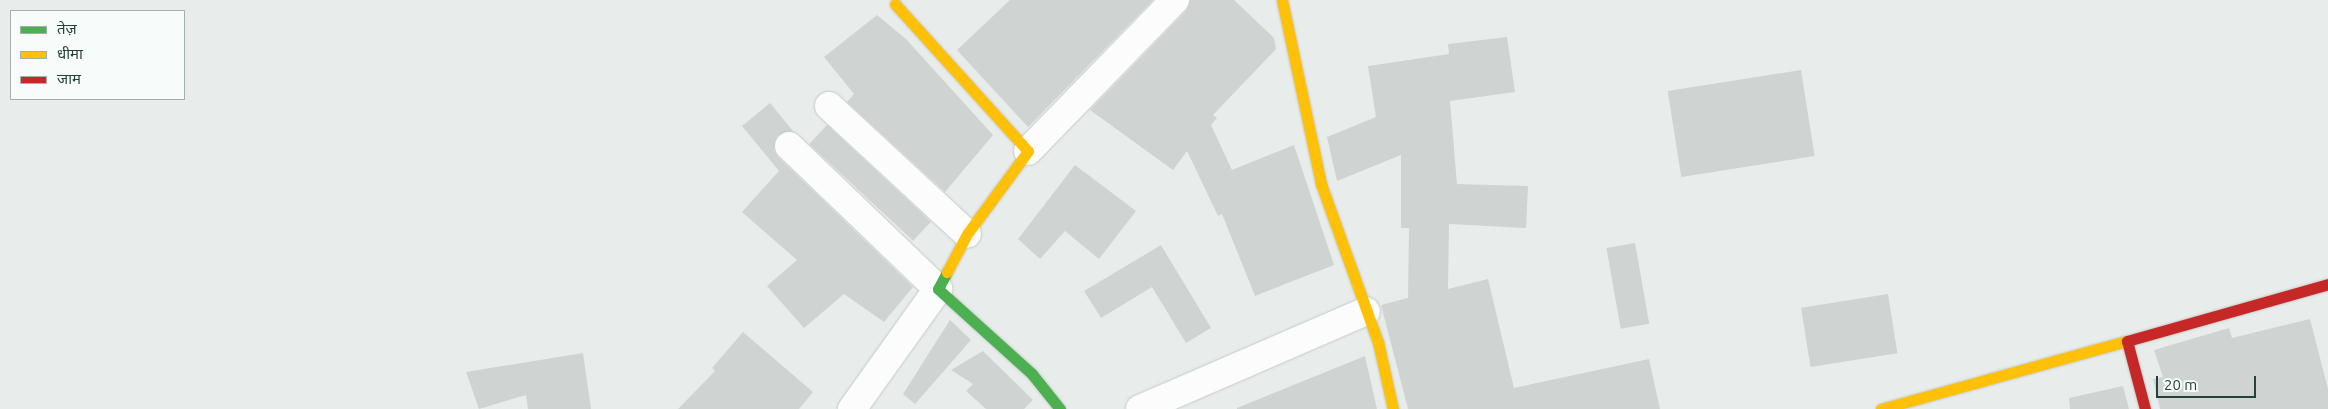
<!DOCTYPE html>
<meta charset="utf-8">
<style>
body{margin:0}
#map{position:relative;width:2328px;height:409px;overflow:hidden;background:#e8edeb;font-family:Ubuntu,"Noto Sans Devanagari",sans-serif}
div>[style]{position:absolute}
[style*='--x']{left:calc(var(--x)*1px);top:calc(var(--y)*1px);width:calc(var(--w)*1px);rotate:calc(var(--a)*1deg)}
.building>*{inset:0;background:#cfd4d2;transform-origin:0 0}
.roads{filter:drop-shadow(0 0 1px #c5cac8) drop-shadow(0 0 1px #c5cac8)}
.street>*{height:28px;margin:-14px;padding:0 14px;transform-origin:14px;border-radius:14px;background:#fcfcfc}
.fast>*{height:11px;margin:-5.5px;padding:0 5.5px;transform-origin:5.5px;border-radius:5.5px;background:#4caf50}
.slow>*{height:11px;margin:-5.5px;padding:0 5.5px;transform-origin:5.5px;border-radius:5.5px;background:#ffc107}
.jam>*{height:11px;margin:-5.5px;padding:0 5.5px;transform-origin:5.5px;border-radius:5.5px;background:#c62828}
span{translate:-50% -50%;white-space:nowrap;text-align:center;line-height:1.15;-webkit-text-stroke:4px #f7fbf9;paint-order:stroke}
.legend{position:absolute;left:10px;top:10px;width:175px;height:90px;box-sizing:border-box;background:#f7fbf9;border:1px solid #a3b1ad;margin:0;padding:6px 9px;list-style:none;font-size:15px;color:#24423a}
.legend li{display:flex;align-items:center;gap:10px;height:25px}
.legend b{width:25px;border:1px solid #a3b1ad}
.scale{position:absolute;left:2156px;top:376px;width:100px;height:22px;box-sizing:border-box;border:2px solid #24423a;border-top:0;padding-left:6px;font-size:15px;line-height:18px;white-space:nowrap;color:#24423a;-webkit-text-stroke:4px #f7fbf9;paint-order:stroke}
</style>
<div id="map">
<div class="building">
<div style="clip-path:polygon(1010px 0,1153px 0,1028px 127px,957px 50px)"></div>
<div style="clip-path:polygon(1190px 0,1234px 0,1274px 38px,1276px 49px,1213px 115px,1217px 118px,1211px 125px,1232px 170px,1294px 145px,1334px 265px,1255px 296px,1222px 214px,1218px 216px,1187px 151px,1173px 170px,1090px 110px,1186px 11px)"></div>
<div style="clip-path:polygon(877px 15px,906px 39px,993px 135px,945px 192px,847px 102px,854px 94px,824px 57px)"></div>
<div style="clip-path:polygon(1507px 37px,1515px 92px,1450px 101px,1457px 184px,1528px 186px,1526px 228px,1449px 224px,1448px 289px,1488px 279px,1514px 388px,1649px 359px,1660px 409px,1408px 409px,1381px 305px,1408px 298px,1409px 228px,1401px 228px,1401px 155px,1337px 181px,1327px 137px,1376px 117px,1368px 66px,1449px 54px,1448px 44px)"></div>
<div style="left:1801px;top:70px;width:87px;height:135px;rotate:81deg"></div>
<div style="clip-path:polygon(770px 103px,793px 131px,777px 136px,774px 150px,778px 157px,913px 287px,884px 322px,844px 294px,804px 328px,767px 286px,797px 260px,742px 212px,779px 171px,742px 126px)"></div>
<div style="left:827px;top:125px;width:142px;height:26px;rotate:43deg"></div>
<div style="clip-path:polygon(1075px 165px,1136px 211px,1099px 259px,1065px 231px,1040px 259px,1018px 239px)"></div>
<div style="left:1635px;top:243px;width:82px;height:29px;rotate:80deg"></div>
<div style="clip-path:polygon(1161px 245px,1211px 328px,1186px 343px,1152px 287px,1101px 318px,1084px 291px)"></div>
<div style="left:1888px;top:294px;width:60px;height:88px;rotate:81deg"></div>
<div style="clip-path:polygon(2310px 319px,2328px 389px,2328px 409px,2160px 409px,2153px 379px,2163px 377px,2154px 350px,2229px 328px,2232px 338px)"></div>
<div style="clip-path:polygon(950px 320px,971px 340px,915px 404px,903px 394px)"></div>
<div style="clip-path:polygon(743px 332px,813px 392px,799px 409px,678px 409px,715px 371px,712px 368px)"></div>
<div style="clip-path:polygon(983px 351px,1033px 400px,1024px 409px,986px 409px,966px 391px,973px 384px,951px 370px)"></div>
<div style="clip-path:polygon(583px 353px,591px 409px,528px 409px,526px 395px,479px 409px,466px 372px)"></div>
<div style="clip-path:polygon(1365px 356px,1377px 409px,1237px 409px,1237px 408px)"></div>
<div style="clip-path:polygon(2123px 386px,2129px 409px,2070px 409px,2069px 398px)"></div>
</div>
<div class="roads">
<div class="street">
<div style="--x:829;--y:106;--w:188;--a:42.8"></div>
<div style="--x:789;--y:146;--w:207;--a:43.8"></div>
<div style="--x:938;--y:289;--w:148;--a:125.6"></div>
<div style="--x:1028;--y:151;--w:211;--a:-45.8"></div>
<div style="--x:1140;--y:409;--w:246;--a:-23.4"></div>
</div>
<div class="fast">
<div style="--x:947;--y:272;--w:19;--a:118"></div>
<div style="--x:938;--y:289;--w:127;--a:42.1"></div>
<div style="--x:1032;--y:374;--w:45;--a:51.3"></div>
</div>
<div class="slow">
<div style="--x:1282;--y:0;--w:188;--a:78"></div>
<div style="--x:1321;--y:184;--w:168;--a:70.2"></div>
<div style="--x:1378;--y:342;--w:69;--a:77.4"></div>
<div style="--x:895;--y:4;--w:198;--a:47.9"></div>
<div style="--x:1028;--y:151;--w:103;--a:126.3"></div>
<div style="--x:967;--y:234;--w:43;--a:117.8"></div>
<div style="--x:1881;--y:409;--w:255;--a:-15.5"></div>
</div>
<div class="jam">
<div style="--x:2145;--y:409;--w:70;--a:-104.8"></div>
<div style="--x:2127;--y:341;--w:209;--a:-15.8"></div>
</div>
</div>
<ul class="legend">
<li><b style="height:6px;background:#4caf50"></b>तेज़</li>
<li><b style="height:6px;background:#ffc107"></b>धीमा</li>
<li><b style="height:6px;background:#c62828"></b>जाम</li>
</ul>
<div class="scale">20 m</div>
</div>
